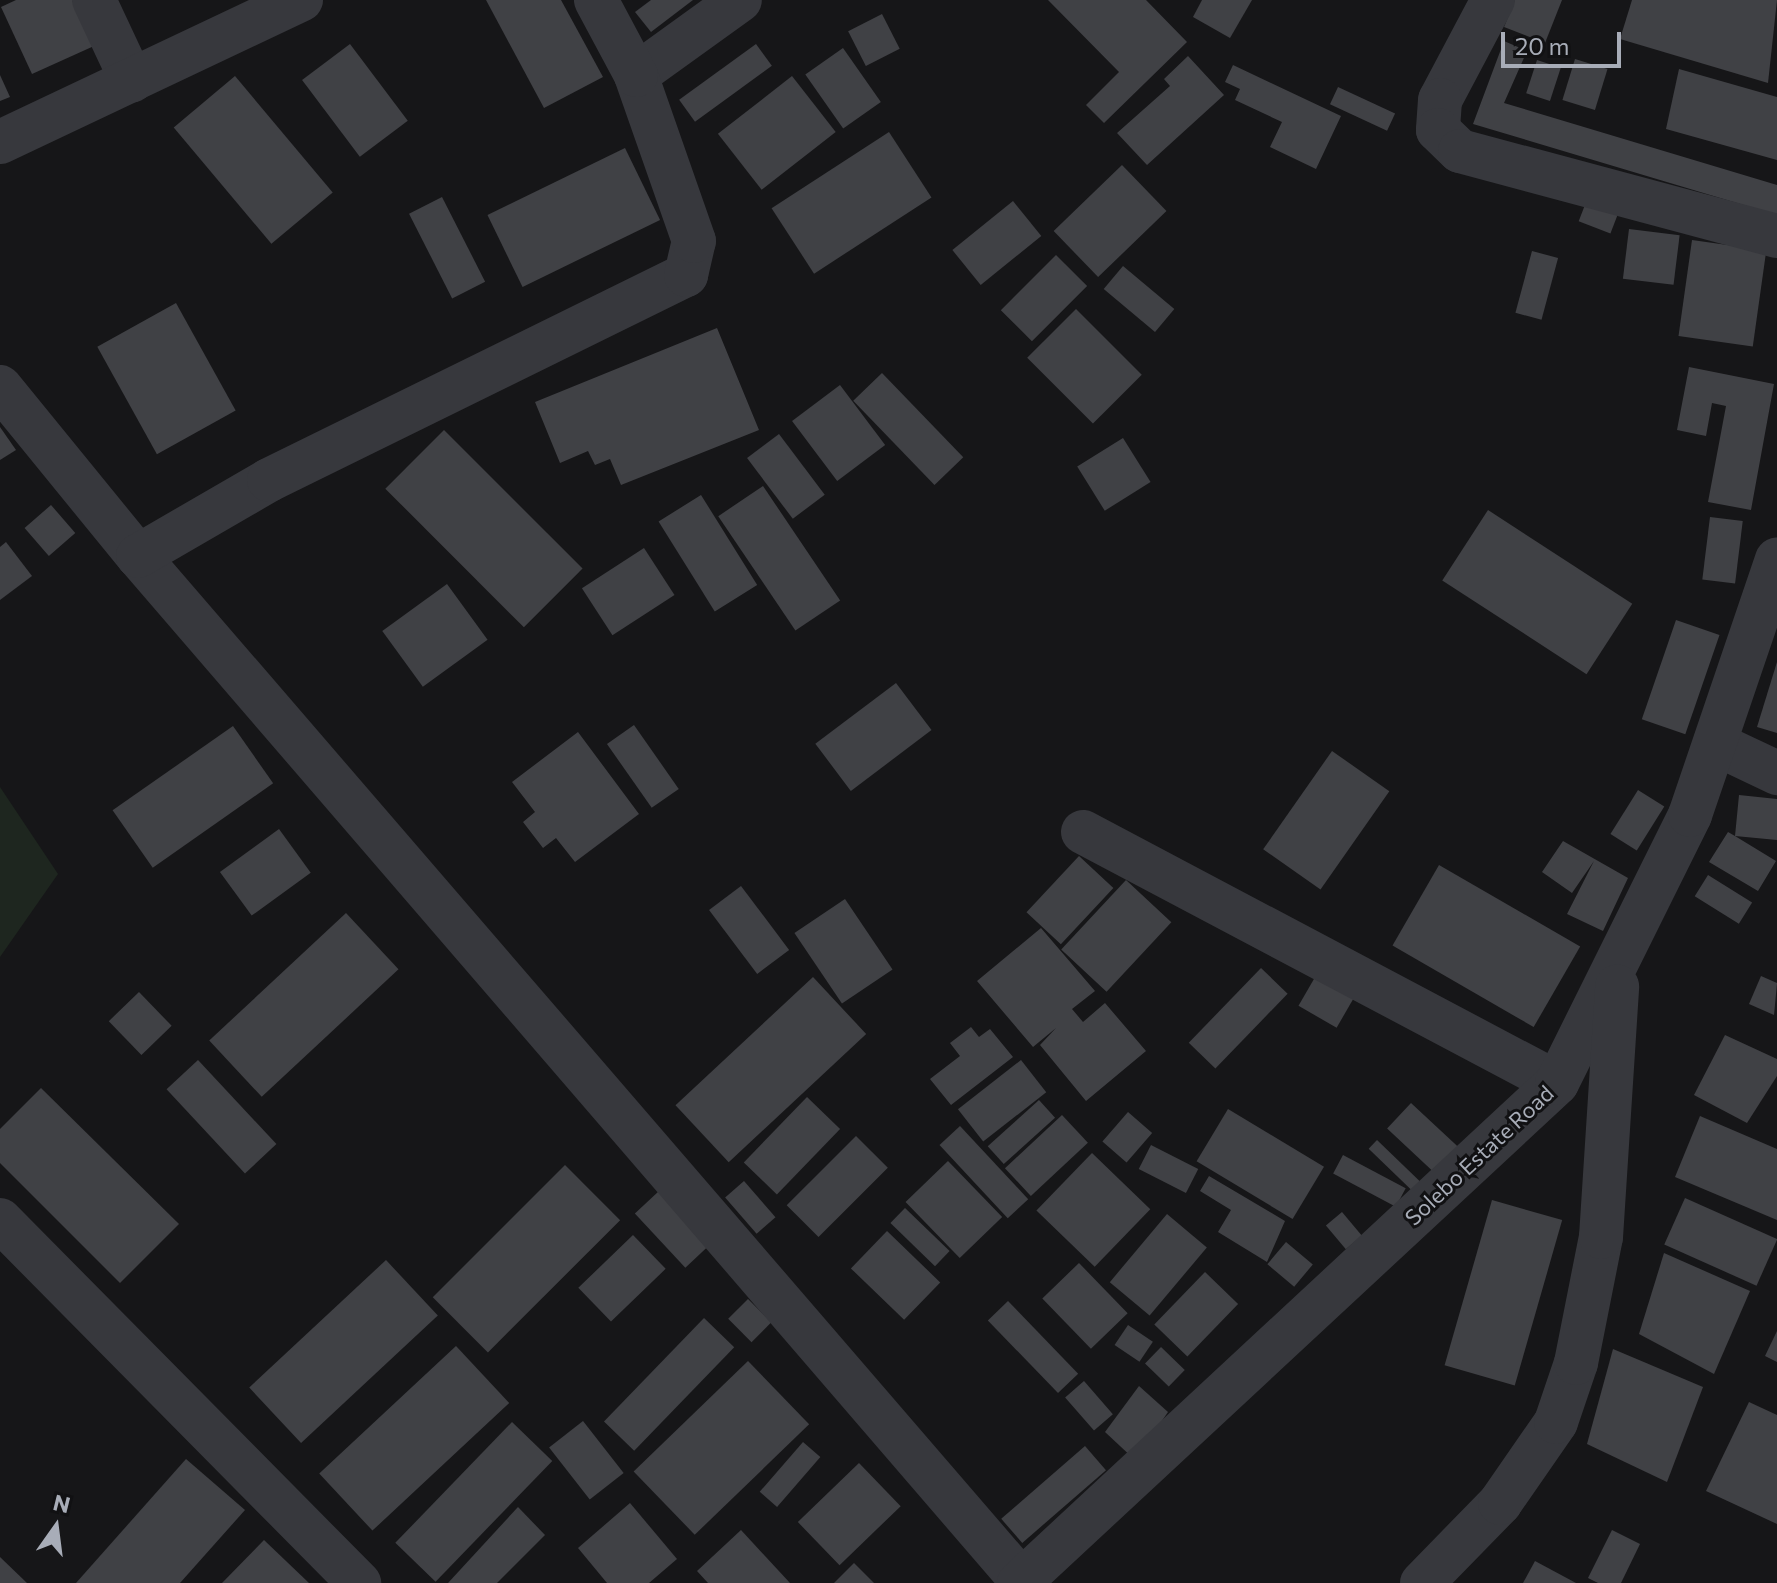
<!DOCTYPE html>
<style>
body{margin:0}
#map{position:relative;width:1777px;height:1583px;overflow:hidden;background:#161618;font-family:Commissioner,sans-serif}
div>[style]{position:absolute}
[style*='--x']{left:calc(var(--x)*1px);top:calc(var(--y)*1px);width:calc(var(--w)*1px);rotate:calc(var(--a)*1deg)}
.green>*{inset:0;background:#1e261f}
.building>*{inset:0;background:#404145;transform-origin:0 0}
.minor>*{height:44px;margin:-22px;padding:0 22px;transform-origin:22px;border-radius:22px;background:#37383d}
span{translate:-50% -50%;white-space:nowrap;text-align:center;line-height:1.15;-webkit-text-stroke:6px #111113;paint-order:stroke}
.street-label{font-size:22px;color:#a8adb8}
.north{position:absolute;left:16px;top:1487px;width:80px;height:80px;-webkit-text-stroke:6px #111113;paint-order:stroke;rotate:14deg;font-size:22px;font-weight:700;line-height:32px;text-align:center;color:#a8adb8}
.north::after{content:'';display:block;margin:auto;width:28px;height:36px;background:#a8adb8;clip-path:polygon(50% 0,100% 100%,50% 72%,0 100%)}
.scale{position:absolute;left:1501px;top:32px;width:120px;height:36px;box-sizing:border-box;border:4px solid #a8adb8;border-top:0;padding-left:10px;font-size:24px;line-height:28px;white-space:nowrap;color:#a8adb8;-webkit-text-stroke:6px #111113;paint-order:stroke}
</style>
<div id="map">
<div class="green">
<div style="clip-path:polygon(0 787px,58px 874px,0 957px)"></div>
</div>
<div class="building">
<div style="clip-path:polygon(16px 0,72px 0,94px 46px,32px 74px,1px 7px)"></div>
<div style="clip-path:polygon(486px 0,561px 0,603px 77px,544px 108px)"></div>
<div style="clip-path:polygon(651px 0,693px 0,651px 32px,635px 12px)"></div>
<div style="clip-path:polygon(1048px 0,1146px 0,1187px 42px,1104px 123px,1086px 105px,1119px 72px)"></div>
<div style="clip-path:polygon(1202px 0,1252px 0,1230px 38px,1193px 17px)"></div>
<div style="clip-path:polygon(1515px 0,1562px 0,1545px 43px,1504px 27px)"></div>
<div style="clip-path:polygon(1632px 0,1777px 0,1768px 83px,1620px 39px)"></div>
<div style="left:882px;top:14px;width:39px;height:38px;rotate:63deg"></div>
<div style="clip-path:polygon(1504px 41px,1527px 51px,1504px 103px,1777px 185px,1777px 215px,1473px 124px)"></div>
<div style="left:350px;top:44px;width:96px;height:60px;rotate:53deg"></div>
<div style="left:756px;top:44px;width:27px;height:95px;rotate:54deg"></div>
<div style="left:843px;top:48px;width:66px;height:46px;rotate:55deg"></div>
<div style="clip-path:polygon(1188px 56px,1224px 95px,1147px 165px,1117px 133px,1170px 86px,1164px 79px)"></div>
<div style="left:1575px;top:59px;width:34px;height:43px;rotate:17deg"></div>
<div style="left:1537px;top:60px;width:25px;height:35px;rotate:18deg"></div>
<div style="clip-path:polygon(1233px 65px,1341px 116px,1316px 169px,1270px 147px,1282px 122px,1235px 100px,1240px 89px,1225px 82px)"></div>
<div style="clip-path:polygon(1679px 69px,1777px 97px,1777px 160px,1666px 129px)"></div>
<div style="clip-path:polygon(0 75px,10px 97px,0 101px)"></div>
<div style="left:235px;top:76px;width:152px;height:80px;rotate:50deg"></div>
<div style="left:792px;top:76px;width:71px;height:94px;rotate:52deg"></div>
<div style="left:1338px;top:87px;width:63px;height:19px;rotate:25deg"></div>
<div style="left:889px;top:132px;width:78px;height:140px;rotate:57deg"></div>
<div style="left:625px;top:148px;width:80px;height:153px;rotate:64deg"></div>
<div style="left:1122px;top:165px;width:64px;height:95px;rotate:46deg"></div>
<div style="left:442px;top:197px;width:95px;height:37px;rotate:63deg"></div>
<div style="left:1588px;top:197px;width:34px;height:26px;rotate:21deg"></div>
<div style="left:1013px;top:201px;width:45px;height:78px;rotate:51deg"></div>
<div style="left:1629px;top:229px;width:51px;height:50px;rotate:7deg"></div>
<div style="left:1692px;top:240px;width:75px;height:97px;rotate:8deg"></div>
<div style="left:1532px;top:251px;width:27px;height:64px;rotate:15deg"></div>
<div style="left:1056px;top:255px;width:44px;height:78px;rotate:45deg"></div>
<div style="left:1123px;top:266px;width:67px;height:30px;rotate:40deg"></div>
<div style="left:176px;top:303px;width:123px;height:90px;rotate:61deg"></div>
<div style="left:1076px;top:309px;width:93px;height:69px;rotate:45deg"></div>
<div style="clip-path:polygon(717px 328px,759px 430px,621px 485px,610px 459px,595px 465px,588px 451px,560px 463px,535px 402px)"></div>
<div style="clip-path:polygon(1689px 367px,1774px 384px,1751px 510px,1708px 502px,1726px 406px,1712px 403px,1706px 436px,1677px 430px)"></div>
<div style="left:882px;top:373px;width:117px;height:40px;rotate:46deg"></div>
<div style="left:840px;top:385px;width:75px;height:60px;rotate:53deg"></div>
<div style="clip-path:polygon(0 427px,16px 450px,0 460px)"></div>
<div style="left:444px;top:430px;width:196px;height:83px;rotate:45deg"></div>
<div style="left:779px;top:434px;width:76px;height:40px;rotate:53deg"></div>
<div style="left:1123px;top:438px;width:52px;height:54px;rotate:58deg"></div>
<div style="left:763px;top:486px;width:138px;height:54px;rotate:56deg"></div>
<div style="left:701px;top:495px;width:106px;height:50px;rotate:58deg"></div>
<div style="left:51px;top:505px;width:37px;height:35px;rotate:49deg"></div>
<div style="left:1488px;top:510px;width:172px;height:84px;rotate:33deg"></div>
<div style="left:1710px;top:517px;width:33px;height:63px;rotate:7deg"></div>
<div style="clip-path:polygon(6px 542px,32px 576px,0 600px,0 547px)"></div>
<div style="left:644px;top:548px;width:56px;height:74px;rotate:57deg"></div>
<div style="left:447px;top:584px;width:69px;height:80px;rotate:54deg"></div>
<div style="left:1676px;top:620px;width:46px;height:105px;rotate:19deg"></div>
<div style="clip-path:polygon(1777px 662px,1777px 733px,1757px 727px)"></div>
<div style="left:896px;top:683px;width:59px;height:101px;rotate:53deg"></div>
<div style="left:634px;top:725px;width:78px;height:33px;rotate:55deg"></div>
<div style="left:233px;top:726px;width:70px;height:147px;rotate:55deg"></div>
<div style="clip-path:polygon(578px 732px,639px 814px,575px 862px,556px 838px,543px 848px,523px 822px,535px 812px,512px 782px)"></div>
<div style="left:1332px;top:751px;width:70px;height:120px;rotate:35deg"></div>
<div style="left:1638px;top:790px;width:31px;height:52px;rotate:32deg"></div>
<div style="clip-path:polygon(1739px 795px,1777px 799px,1777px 840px,1735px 836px,1776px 861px,1758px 891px,1709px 862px,1728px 832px,1735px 836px)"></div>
<div style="left:279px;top:829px;width:54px;height:73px;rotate:54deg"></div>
<div style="clip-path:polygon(1563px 841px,1628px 878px,1603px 931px,1567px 914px,1594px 861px,1572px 893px,1542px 872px)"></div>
<div style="left:1079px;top:856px;width:47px;height:77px;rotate:43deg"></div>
<div style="left:1439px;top:865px;width:163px;height:93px;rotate:30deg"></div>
<div style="left:1708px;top:875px;width:52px;height:25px;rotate:32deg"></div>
<div style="left:1126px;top:880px;width:62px;height:95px;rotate:43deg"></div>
<div style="left:741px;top:886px;width:80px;height:40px;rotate:53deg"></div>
<div style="left:845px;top:899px;width:85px;height:61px;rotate:56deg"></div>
<div style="left:346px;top:913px;width:77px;height:187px;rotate:47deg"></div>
<div style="clip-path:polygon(1041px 928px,1095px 991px,1072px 1009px,1083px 1022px,1105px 1003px,1146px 1051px,1086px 1101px,1040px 1045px,1056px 1028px,1033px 1047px,977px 981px)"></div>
<div style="left:1261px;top:968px;width:37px;height:104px;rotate:44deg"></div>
<div style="left:1318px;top:972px;width:44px;height:39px;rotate:30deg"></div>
<div style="clip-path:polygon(1761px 976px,1777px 983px,1774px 1015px,1749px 1004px)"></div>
<div style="left:813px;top:977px;width:78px;height:188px;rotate:47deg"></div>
<div style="left:139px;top:992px;width:47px;height:42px;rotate:46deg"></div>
<div style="clip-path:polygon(971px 1027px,979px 1037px,990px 1029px,1013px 1057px,951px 1105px,930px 1079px,960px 1056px,950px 1043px)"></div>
<div style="clip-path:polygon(1725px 1035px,1777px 1059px,1777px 1076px,1747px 1123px,1694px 1095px)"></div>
<div style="left:198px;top:1060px;width:115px;height:43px;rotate:47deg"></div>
<div style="left:1021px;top:1060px;width:41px;height:80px;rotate:52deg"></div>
<div style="clip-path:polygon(41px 1088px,179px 1224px,120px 1283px,0 1163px,0 1129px)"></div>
<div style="left:807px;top:1097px;width:46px;height:91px;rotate:44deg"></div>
<div style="left:1039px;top:1100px;width:24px;height:69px;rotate:48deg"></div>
<div style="left:1411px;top:1103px;width:72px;height:35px;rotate:43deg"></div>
<div style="left:1228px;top:1109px;width:112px;height:61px;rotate:31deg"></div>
<div style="left:1128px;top:1112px;width:32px;height:39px;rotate:41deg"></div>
<div style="left:1062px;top:1115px;width:38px;height:78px;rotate:47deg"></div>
<div style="clip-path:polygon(1700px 1116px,1777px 1149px,1777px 1220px,1675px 1177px)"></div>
<div style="left:960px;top:1126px;width:100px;height:28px;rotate:47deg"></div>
<div style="left:856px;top:1136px;width:45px;height:98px;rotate:45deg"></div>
<div style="left:1377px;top:1140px;width:66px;height:12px;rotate:44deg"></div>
<div style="left:1151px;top:1145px;width:53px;height:27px;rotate:27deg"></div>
<div style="left:1092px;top:1153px;width:81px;height:80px;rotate:44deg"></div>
<div style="left:1343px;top:1155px;width:71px;height:21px;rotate:28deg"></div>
<div style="left:948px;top:1161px;width:78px;height:59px;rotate:46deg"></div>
<div style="left:565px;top:1165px;width:78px;height:187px;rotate:45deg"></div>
<div style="clip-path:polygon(1209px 1176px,1285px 1221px,1267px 1262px,1218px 1232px,1231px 1210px,1200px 1191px)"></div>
<div style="left:744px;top:1181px;width:48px;height:25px;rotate:49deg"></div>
<div style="left:659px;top:1191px;width:74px;height:33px;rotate:47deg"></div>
<div style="left:1685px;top:1198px;width:101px;height:51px;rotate:24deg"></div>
<div style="left:1492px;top:1200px;width:73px;height:172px;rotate:16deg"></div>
<div style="left:905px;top:1208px;width:62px;height:21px;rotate:44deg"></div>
<div style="left:1342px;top:1212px;width:31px;height:21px;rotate:50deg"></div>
<div style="left:1167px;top:1214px;width:52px;height:89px;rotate:40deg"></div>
<div style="left:887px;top:1231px;width:74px;height:52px;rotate:44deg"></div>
<div style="left:633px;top:1235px;width:47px;height:76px;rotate:46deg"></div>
<div style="left:1286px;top:1242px;width:35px;height:29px;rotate:40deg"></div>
<div style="clip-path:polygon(1664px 1253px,1750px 1291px,1714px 1374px,1639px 1334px)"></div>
<div style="left:386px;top:1260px;width:76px;height:187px;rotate:47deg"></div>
<div style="left:1079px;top:1263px;width:70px;height:51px;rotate:46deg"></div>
<div style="left:1205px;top:1272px;width:46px;height:73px;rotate:44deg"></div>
<div style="left:748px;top:1299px;width:33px;height:28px;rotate:45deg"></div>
<div style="left:1008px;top:1301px;width:101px;height:28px;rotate:46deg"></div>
<div style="left:704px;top:1318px;width:42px;height:144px;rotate:44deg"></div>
<div style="left:1128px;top:1325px;width:30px;height:24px;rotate:34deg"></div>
<div style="clip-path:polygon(1777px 1331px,1777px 1362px,1765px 1356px)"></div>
<div style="left:456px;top:1346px;width:78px;height:187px;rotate:47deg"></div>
<div style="left:1161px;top:1347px;width:33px;height:23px;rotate:44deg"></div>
<div style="clip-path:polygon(1613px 1349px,1703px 1387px,1667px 1482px,1587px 1444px)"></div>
<div style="left:748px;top:1361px;width:88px;height:159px;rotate:46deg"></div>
<div style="left:1084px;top:1381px;width:44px;height:25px;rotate:49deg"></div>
<div style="clip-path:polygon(1139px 1386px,1168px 1412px,1135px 1460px,1105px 1432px)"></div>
<div style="clip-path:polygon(1749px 1402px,1777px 1415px,1777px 1524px,1706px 1491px)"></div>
<div style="left:583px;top:1421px;width:66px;height:43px;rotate:52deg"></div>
<div style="left:512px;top:1422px;width:56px;height:168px;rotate:44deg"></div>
<div style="left:803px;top:1442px;width:23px;height:66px;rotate:41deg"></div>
<div style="left:1085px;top:1446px;width:32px;height:111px;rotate:49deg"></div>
<div style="clip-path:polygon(186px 1459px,245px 1510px,180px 1583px,76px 1583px)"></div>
<div style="left:859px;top:1463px;width:60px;height:85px;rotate:46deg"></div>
<div style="clip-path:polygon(630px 1503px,677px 1559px,649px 1583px,607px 1583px,578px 1548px)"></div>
<div style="clip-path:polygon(518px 1507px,545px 1535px,497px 1583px,448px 1583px)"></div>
<div style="clip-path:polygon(741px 1530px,790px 1583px,708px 1583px,697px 1571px)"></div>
<div style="clip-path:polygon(1612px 1530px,1640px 1544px,1621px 1583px,1598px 1583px,1588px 1578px)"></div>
<div style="clip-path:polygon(264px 1540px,309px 1583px,222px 1583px)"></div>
<div style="clip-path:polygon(0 1557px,27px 1583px,0 1583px)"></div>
<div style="clip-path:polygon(1535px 1561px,1576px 1583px,1523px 1583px)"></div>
<div style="clip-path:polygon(854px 1563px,874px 1583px,834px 1583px)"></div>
</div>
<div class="minor">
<div style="--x:94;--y:0;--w:89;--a:64.9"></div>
<div style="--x:1493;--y:0;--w:113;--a:117.9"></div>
<div style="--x:1440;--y:100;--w:30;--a:94"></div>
<div style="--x:1438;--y:130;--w:30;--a:44"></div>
<div style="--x:1460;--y:151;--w:328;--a:15"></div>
<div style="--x:636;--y:75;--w:128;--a:-35.8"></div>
<div style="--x:0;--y:142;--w:333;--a:-25.3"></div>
<div style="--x:0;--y:387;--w:218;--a:50.8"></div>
<div style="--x:138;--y:556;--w:1352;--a:49.23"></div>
<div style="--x:138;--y:556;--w:151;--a:-30.1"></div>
<div style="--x:269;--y:480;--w:465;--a:-26.2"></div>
<div style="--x:686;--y:275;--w:35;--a:-77"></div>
<div style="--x:694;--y:241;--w:176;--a:-109.3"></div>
<div style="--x:636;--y:75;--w:85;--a:-118.1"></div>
<div style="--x:1716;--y:744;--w:68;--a:25.4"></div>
<div style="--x:1083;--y:832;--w:536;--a:27.9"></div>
<div style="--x:0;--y:1220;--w:511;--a:45.32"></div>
<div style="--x:1019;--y:1583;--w:734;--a:-42.9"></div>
<div style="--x:1557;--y:1083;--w:299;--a:-63.6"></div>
<div style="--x:1690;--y:815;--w:270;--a:-71.2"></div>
<div style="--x:1422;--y:1583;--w:112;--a:-45.7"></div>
<div style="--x:1500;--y:1503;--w:98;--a:-55.3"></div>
<div style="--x:1556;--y:1422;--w:62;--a:-71.3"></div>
<div style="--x:1576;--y:1363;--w:128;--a:-78.8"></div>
<div style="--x:1601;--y:1237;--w:251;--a:-86.3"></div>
</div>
<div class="street-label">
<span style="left:1479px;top:1155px;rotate:-43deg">Solebo Estate Road</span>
</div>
<div class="north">N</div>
<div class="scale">20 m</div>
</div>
